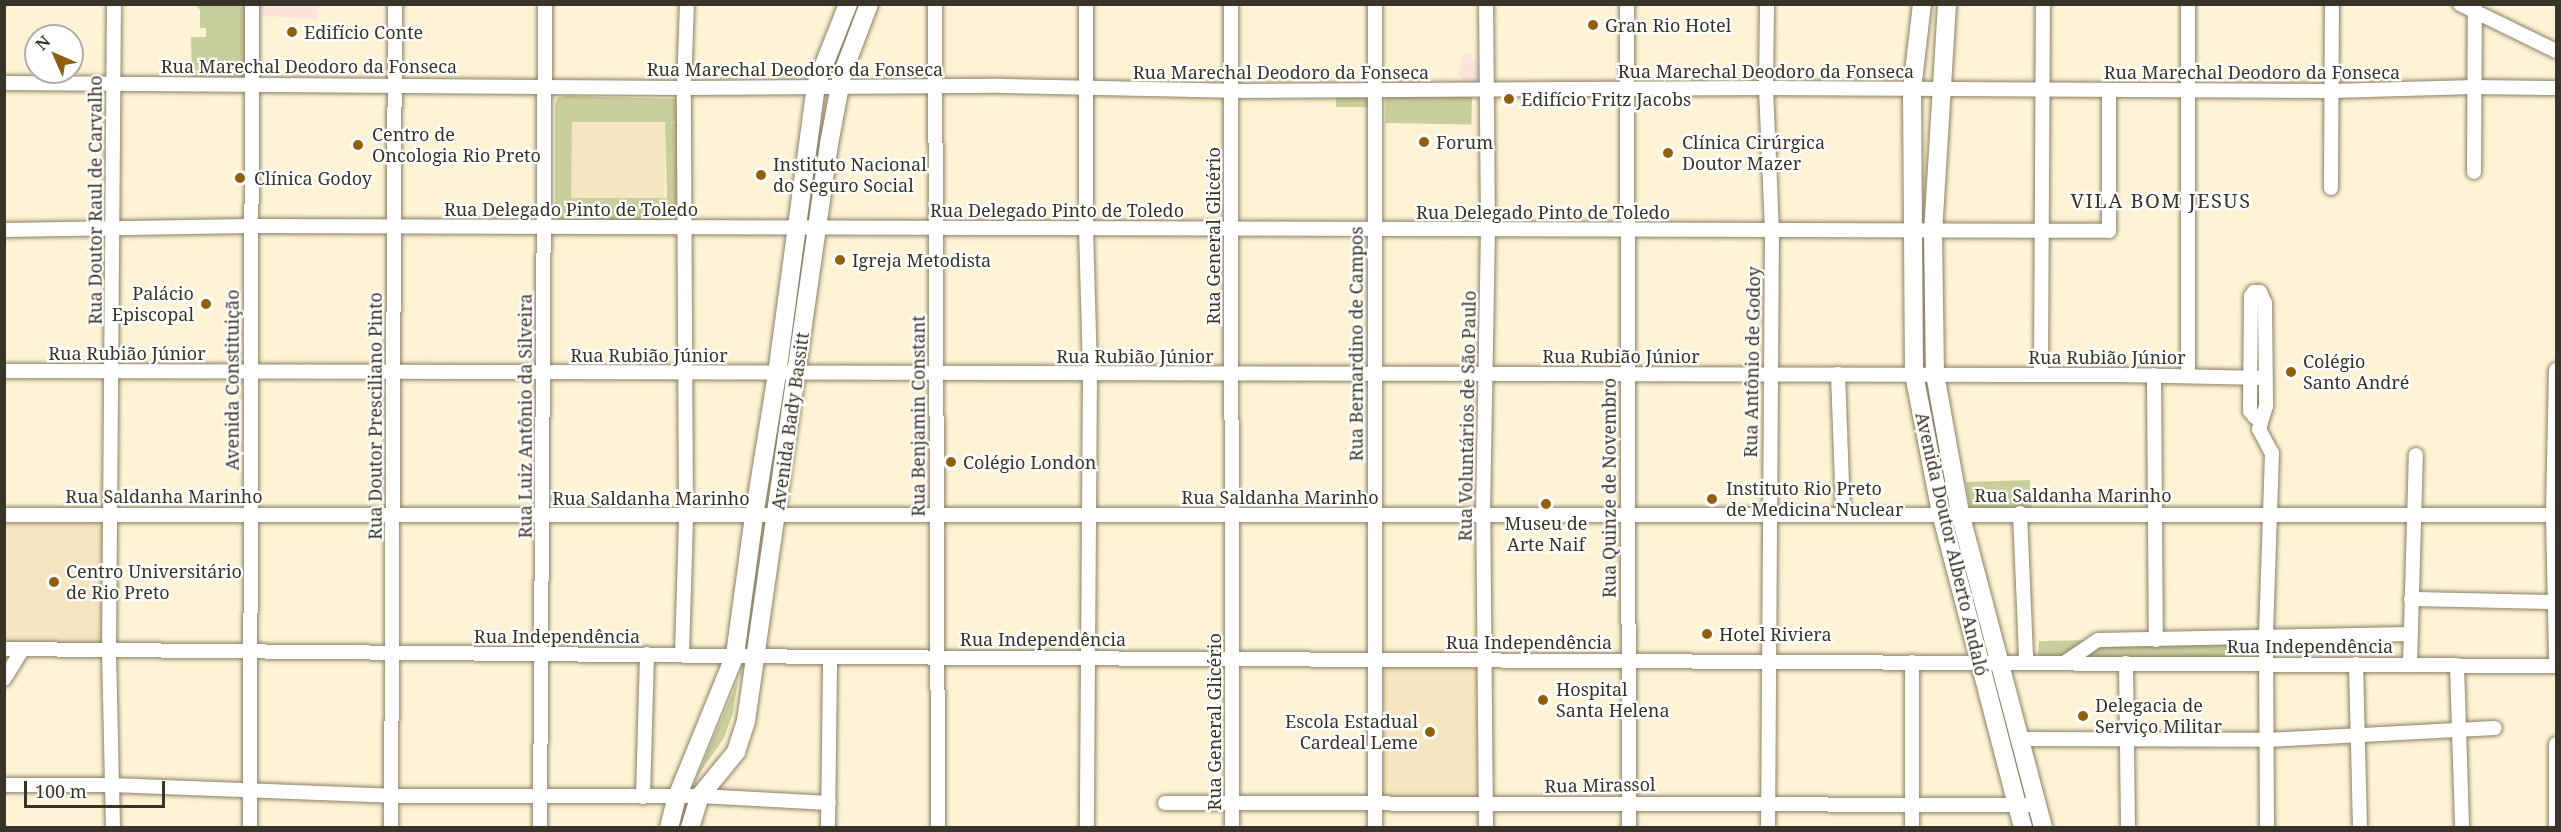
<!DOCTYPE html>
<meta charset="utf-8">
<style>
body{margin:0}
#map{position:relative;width:2561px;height:832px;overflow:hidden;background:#fff3d5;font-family:"Noto Serif",serif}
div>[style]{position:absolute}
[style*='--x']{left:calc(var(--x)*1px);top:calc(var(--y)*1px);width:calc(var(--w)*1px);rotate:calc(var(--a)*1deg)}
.commercial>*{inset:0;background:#fde3dd}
.built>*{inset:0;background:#f5e6c1;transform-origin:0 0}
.green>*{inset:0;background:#c9cf9c;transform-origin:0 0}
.roads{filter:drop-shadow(0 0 2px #8b8166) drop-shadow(0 0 2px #8b8166)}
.minor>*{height:14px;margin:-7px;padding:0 7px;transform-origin:7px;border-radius:7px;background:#fff}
.major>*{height:18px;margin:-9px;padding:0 9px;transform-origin:9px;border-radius:9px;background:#fff}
.dots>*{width:16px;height:16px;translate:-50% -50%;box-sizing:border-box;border:3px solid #fff;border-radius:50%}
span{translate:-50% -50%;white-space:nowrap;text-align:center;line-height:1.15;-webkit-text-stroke:4.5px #fff;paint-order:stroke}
.poi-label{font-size:18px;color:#393429}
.left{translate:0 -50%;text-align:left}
.right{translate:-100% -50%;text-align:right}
.street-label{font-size:18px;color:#393429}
.neighbourhood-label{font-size:20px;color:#393429;letter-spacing:1.5px}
.frame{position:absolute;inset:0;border:6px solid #393429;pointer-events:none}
.north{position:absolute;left:24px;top:24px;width:60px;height:60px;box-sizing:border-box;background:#fff;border:2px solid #b0aea9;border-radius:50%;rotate:315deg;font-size:16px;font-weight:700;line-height:24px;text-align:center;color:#393429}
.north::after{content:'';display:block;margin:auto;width:21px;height:27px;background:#90600d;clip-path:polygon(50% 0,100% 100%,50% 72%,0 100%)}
.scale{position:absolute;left:24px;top:781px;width:141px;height:27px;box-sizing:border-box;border:3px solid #393429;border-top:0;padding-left:8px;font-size:18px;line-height:21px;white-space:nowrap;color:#393429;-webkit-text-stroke:4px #fff;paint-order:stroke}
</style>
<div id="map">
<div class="commercial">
<div style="clip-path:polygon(261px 5px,326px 4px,326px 6px,317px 7px,317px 19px,261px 16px)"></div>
<div style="clip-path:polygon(1467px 53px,1472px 54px,1471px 59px,1481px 65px,1482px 79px,1473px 84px,1466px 84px,1458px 74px,1462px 62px,1459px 59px)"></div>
</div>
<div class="built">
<div style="left:572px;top:121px;width:94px;height:77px;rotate:1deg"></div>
<div style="left:4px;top:521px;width:101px;height:123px"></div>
<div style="left:1383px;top:666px;width:94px;height:132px"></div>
</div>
<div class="green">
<div style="clip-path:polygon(196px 5px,246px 5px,245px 79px,192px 81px,191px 37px,206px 37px,206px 28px,200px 28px,200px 10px)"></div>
<div style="left:1386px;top:93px;width:86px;height:30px;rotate:1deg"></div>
<div style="left:1368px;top:95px;width:12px;height:32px;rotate:90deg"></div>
<div style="clip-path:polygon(evenodd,564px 96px,676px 99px,678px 122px,668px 123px,678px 123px,678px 208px,673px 217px,666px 221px,560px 221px,557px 218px,555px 210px,555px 104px,557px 98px,564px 96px,572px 122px,665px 122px,667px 198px,571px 198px,572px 122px)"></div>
<div style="clip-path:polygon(2030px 480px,2032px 511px,1970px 510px,1966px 482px)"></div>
<div style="clip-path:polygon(2266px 639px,2267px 661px,2071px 661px,2097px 643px)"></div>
<div style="clip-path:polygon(2094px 640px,2065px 658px,2038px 658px,2039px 641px)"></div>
<div style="clip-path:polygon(738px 680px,733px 713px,724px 738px,698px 775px)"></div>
</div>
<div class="roads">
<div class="minor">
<div style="--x:935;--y:4;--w:824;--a:89.79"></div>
<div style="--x:1086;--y:4;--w:224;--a:90"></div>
<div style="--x:1086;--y:228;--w:146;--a:88.4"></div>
<div style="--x:1090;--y:374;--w:454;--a:90.4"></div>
<div style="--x:1231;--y:4;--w:824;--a:89.93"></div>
<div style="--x:1375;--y:4;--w:824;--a:90"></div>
<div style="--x:1627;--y:4;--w:824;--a:89.86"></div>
<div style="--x:1767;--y:4;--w:84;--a:90.7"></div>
<div style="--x:1766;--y:88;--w:142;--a:87.6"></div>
<div style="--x:1772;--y:230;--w:598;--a:90.38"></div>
<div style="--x:2460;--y:4;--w:107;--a:26.1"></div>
<div style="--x:4;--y:83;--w:680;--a:0.42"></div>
<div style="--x:684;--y:88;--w:317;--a:-0.4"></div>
<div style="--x:1001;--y:86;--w:230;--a:1.2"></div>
<div style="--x:1231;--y:91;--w:535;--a:-0.32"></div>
<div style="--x:1766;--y:88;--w:566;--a:0.3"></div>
<div style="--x:2332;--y:91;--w:142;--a:-1.6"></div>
<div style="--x:2474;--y:87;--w:82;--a:0.7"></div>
<div style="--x:2474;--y:172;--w:168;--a:-89.7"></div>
<div style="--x:2331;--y:188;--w:184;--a:-89.7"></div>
<div style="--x:4;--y:230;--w:247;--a:-0.9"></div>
<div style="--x:251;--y:226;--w:1858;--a:0.15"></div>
<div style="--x:2109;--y:231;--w:140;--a:-90"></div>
<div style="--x:2556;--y:370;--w:145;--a:91.2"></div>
<div style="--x:2553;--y:515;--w:147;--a:88.8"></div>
<div style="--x:4;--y:371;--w:2117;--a:0.11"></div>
<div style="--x:2121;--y:375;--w:144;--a:1.2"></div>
<div style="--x:1838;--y:374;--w:139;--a:87.9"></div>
<div style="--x:2041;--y:374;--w:370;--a:-89.7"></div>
<div style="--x:2154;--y:375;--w:265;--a:89.6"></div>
<div style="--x:2188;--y:375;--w:371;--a:-90"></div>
<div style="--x:2261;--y:417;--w:6;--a:180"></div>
<div style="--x:2255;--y:417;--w:8;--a:-130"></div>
<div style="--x:2250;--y:411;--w:115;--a:-89.5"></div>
<div style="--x:2251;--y:296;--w:5;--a:-53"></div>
<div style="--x:2254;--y:292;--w:6;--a:0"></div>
<div style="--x:2260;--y:292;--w:12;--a:66"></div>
<div style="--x:2265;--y:303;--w:103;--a:89.4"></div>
<div style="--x:2266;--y:406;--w:24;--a:107"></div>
<div style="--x:2259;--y:429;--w:27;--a:62"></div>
<div style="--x:2272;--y:453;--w:183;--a:91.9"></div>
<div style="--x:2266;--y:636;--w:192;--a:89.7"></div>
<div style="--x:2020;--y:513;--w:142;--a:87.6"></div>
<div style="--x:2026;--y:655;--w:8;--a:104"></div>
<div style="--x:4;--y:515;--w:2552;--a:0"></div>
<div style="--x:2411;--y:599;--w:143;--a:1.2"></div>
<div style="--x:4;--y:649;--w:826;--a:0.55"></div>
<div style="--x:830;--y:657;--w:1726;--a:0.3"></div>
<div style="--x:682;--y:654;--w:138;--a:-88.3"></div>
<div style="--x:686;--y:516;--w:428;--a:-90.3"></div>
<div style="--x:684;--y:88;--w:84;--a:-88"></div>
<div style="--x:1912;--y:662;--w:166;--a:90"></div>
<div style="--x:2064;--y:663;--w:41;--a:-34.1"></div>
<div style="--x:2098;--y:640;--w:313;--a:-1.1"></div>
<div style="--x:2126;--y:663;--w:165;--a:89.3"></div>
<div style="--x:2356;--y:664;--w:164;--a:88.6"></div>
<div style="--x:2410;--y:665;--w:210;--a:-88.4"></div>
<div style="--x:2457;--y:665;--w:163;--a:88.2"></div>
<div style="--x:4;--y:679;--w:34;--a:-58"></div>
<div style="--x:2018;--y:739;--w:249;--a:0.2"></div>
<div style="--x:2267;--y:740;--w:228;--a:-3"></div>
<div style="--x:4;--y:785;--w:107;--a:0"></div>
<div style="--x:111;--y:785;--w:280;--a:2.2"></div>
<div style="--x:391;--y:796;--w:309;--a:0"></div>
<div style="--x:700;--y:796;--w:129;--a:3.1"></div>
<div style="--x:643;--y:797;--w:143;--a:-88.4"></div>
<div style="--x:1165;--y:803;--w:871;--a:0.13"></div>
<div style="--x:113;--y:828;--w:176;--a:-91.3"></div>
<div style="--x:109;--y:652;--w:648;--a:-89.56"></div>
<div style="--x:250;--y:828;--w:824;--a:-89.86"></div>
<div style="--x:391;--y:828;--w:824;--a:-89.72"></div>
<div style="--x:540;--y:828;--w:824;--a:-89.65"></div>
<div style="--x:828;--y:828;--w:171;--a:-89.3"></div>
<div style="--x:1486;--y:828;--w:314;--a:-90.5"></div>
<div style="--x:1483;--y:514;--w:285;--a:-89"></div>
<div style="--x:1488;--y:229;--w:225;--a:-90.5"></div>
<div style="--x:2556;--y:828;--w:84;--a:-90"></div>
</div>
<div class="major">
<div style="--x:1922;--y:4;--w:86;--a:96.7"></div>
<div style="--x:1912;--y:89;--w:285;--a:89.6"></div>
<div style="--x:1914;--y:374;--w:142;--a:79"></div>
<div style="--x:1941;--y:513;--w:325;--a:75.4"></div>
<div style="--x:1947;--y:4;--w:227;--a:93.5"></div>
<div style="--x:1933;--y:231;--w:143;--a:89.2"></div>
<div style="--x:1935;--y:374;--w:141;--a:79.8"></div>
<div style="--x:1960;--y:513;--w:326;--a:75.2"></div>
<div style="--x:669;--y:828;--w:32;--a:-76"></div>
<div style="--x:677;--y:797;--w:153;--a:-67.8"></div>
<div style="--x:735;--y:655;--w:140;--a:-82.2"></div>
<div style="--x:754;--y:516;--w:144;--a:-80.8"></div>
<div style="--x:777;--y:374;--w:292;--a:-82.3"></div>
<div style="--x:816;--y:85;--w:87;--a:-68.4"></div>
<div style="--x:690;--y:828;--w:34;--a:-73"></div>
<div style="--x:700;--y:796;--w:57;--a:-50.7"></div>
<div style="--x:736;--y:752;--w:33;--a:-72"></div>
<div style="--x:746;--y:721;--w:583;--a:-81.81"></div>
<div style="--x:829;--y:144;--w:70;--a:-79.3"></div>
<div style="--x:842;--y:75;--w:76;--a:-69.2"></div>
</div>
</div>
<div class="dots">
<div style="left:1593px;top:25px;background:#90600d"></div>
<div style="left:292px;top:32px;background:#90600d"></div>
<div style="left:1509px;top:99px;background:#90600d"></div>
<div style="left:1424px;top:142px;background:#90600d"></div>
<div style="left:358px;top:145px;background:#90600d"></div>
<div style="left:1668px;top:153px;background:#90600d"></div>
<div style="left:761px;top:175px;background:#90600d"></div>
<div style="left:240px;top:178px;background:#90600d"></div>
<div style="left:840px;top:260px;background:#90600d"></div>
<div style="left:206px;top:304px;background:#90600d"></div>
<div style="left:2291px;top:372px;background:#90600d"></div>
<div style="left:951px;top:462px;background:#90600d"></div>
<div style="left:1712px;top:499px;background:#90600d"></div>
<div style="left:1546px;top:504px;background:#90600d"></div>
<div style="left:54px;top:582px;background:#90600d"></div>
<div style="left:1707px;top:634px;background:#90600d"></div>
<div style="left:1543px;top:700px;background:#90600d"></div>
<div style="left:2083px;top:716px;background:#90600d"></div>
<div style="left:1430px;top:732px;background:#90600d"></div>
</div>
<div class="poi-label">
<span class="left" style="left:1605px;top:25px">Gran Rio Hotel</span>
<span class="left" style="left:304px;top:32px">Edifício Conte</span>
<span class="left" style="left:1521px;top:99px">Edifício Fritz Jacobs</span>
<span class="left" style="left:372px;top:145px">Centro de<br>Oncologia Rio Preto</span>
<span class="left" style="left:1436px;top:142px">Forum</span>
<span class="left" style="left:1682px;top:153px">Clínica Cirúrgica<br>Doutor Mazer</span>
<span class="left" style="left:773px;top:175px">Instituto Nacional<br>do Seguro Social</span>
<span class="left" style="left:254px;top:178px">Clínica Godoy</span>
<span class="left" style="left:852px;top:260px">Igreja Metodista</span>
<span class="right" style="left:194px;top:304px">Palácio<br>Episcopal</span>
<span class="left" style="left:2303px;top:372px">Colégio<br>Santo André</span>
<span class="left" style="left:963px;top:462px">Colégio London</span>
<span class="left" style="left:1726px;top:499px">Instituto Rio Preto<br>de Medicina Nuclear</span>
<span style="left:1546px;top:534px">Museu de<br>Arte Naif</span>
<span class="left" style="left:66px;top:582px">Centro Universitário<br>de Rio Preto</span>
<span class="left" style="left:1719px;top:634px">Hotel Riviera</span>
<span class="left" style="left:1556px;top:700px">Hospital<br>Santa Helena</span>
<span class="left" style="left:2095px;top:716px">Delegacia de<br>Serviço Militar</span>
<span class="right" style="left:1418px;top:732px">Escola Estadual<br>Cardeal Leme</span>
</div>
<div class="street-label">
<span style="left:309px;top:66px">Rua Marechal Deodoro da Fonseca</span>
<span style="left:795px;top:69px">Rua Marechal Deodoro da Fonseca</span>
<span style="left:1766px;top:71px">Rua Marechal Deodoro da Fonseca</span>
<span style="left:1281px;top:72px">Rua Marechal Deodoro da Fonseca</span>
<span style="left:2252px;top:72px">Rua Marechal Deodoro da Fonseca</span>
<span style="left:95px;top:200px;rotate:-90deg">Rua Doutor Raul de Carvalho</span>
<span style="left:571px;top:209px">Rua Delegado Pinto de Toledo</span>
<span style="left:1057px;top:210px">Rua Delegado Pinto de Toledo</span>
<span style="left:1543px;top:212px">Rua Delegado Pinto de Toledo</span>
<span style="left:1213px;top:236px;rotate:-90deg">Rua General Glicério</span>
<span style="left:1356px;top:344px;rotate:-90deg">Rua Bernardino de Campos</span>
<span style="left:127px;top:353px">Rua Rubião Júnior</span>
<span style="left:649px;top:355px">Rua Rubião Júnior</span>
<span style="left:1135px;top:356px">Rua Rubião Júnior</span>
<span style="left:1621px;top:356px">Rua Rubião Júnior</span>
<span style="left:2107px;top:357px">Rua Rubião Júnior</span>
<span style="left:1752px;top:362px;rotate:-89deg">Rua Antônio de Godoy</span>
<span style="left:232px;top:380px;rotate:-90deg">Avenida Constituição</span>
<span style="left:375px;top:416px;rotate:-90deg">Rua Doutor Presciliano Pinto</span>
<span style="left:525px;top:416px;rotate:-90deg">Rua Luiz Antônio da Silveira</span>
<span style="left:918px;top:416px;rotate:-90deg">Rua Benjamin Constant</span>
<span style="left:1467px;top:416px;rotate:-89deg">Rua Voluntários de São Paulo</span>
<span style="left:790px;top:421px;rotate:-82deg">Avenida Bady Bassitt</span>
<span style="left:1609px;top:488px;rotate:-90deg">Rua Quinze de Novembro</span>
<span style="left:2073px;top:495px">Rua Saldanha Marinho</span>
<span style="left:164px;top:496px">Rua Saldanha Marinho</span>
<span style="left:1280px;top:497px">Rua Saldanha Marinho</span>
<span style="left:651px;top:498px">Rua Saldanha Marinho</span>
<span style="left:1952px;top:544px;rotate:77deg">Avenida Doutor Alberto Andaló</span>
<span style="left:557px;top:636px">Rua Independência</span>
<span style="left:1043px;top:639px">Rua Independência</span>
<span style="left:1529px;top:642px">Rua Independência</span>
<span style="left:2310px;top:646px">Rua Independência</span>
<span style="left:1214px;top:722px;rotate:-90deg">Rua General Glicério</span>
<span style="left:1600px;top:785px;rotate:-1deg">Rua Mirassol</span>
</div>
<div class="neighbourhood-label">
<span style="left:2161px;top:200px">VILA BOM JESUS</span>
</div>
<div class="frame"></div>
<div class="north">N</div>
<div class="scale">100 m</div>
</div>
